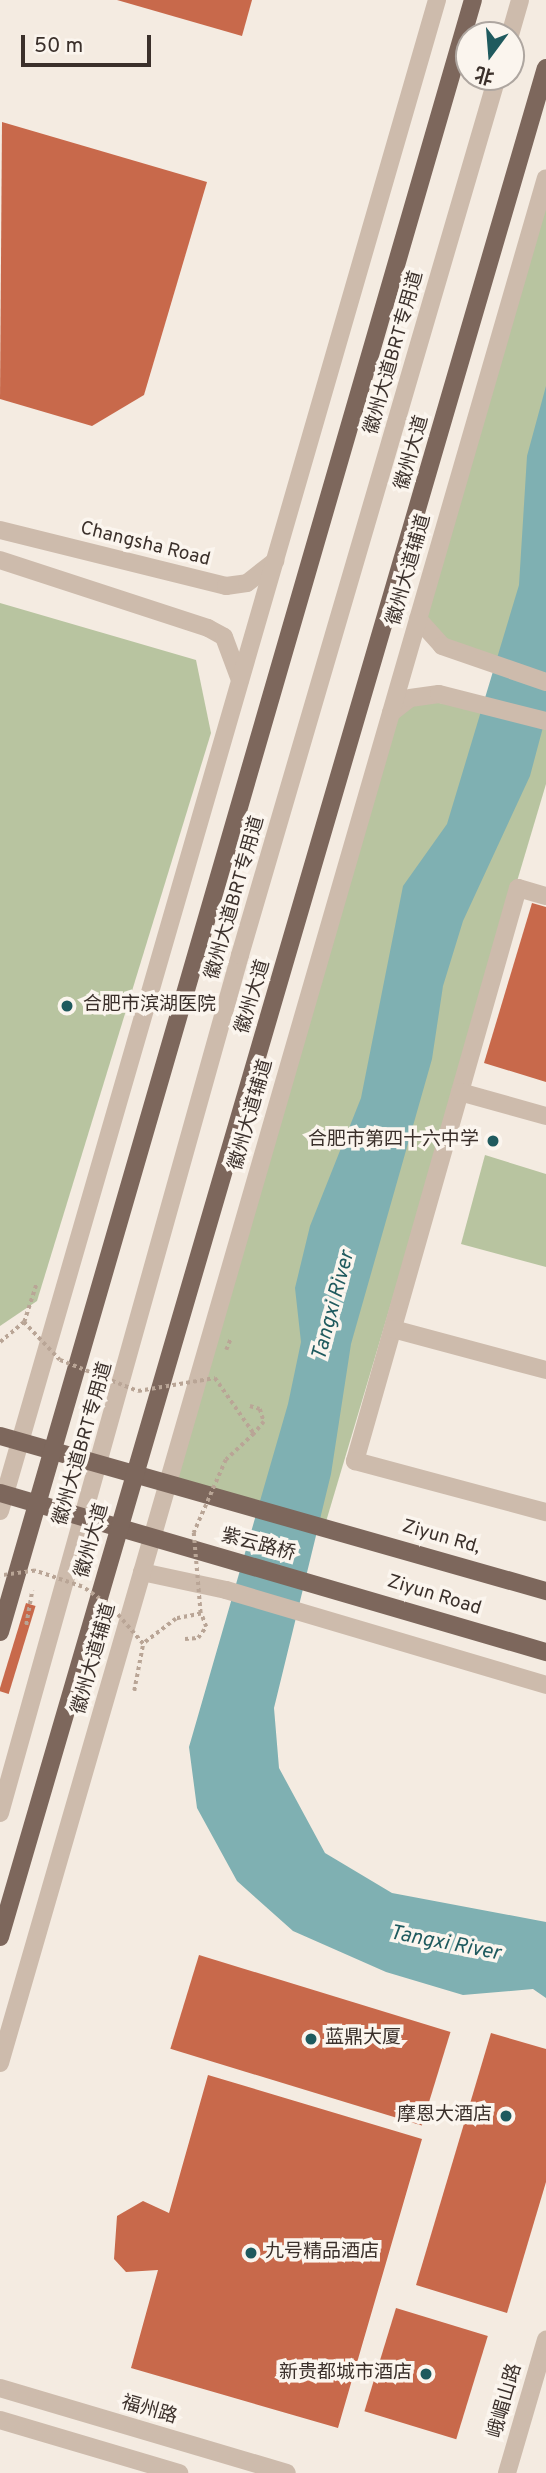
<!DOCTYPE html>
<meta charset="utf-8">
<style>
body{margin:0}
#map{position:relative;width:546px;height:2473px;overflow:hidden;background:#f4ebe1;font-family:Overpass,"Noto Sans SC",sans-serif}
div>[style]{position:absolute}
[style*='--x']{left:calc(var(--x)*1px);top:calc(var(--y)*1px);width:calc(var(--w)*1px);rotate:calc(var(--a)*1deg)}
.green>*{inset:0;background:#b8c4a0}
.water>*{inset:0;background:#7fb0b2}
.building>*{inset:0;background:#c8694b;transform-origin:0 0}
.path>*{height:3.5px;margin-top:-1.75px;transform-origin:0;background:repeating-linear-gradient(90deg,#b9a596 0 3.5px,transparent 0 7px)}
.minor>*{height:18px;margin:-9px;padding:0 9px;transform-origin:9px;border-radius:9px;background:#cdbbac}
.major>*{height:18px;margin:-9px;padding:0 9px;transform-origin:9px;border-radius:9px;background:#7d675c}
.path-bridge>*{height:3.5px;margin-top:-1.75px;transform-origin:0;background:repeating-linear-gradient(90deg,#b9a596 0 3.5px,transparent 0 7px)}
.dots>*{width:19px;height:19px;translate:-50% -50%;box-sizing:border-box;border:4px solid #fbf5ee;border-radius:50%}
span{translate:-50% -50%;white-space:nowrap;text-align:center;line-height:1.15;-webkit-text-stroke:7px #fbf5ee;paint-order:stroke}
.street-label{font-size:19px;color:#3b302b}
.poi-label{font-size:19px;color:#3b302b}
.left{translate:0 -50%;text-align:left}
.right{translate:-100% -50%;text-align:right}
.water-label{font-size:21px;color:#1f5a5e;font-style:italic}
.north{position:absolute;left:455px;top:21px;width:70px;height:70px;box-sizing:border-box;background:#fbf5ee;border:2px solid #aea6a0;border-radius:50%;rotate:196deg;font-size:19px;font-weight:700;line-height:28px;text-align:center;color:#3b302b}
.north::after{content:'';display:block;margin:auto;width:24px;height:32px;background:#1f5a5e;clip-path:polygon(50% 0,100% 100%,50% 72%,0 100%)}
.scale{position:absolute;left:21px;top:35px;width:130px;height:32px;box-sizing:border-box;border:4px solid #3b302b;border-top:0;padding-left:9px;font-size:21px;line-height:24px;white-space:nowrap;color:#3b302b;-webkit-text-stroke:5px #fbf5ee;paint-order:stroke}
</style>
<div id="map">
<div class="green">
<div style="clip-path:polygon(546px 178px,546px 682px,442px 646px,418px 619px)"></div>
<div style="clip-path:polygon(0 603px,196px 660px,211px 733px,37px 1301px,0 1326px)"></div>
<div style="clip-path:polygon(410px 698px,546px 721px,546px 784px,325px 1525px,168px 1481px,391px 713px)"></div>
<div style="clip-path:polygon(485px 1155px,546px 1174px,546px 1267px,461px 1244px)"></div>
</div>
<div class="water">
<div style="clip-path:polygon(546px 386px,546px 716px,530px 776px,463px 921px,443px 986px,432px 1059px,351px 1344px,331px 1474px,274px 1708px,279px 1768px,325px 1853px,392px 1893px,546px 1922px,546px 1998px,533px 1989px,463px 1995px,386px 1972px,293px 1931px,237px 1881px,197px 1808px,189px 1747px,288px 1404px,301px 1342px,295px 1288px,310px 1226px,361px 1098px,403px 886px,447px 824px,519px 585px,527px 456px)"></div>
</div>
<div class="building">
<div style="clip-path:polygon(117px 0,252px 0,242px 36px)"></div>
<div style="clip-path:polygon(2px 122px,207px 182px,144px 395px,92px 426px,0 399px)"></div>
<div style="clip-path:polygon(532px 903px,546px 907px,546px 1082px,484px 1063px)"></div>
<div style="left:26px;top:1603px;width:10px;height:92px;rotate:17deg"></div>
<div style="left:199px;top:1955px;width:263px;height:98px;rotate:17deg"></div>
<div style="clip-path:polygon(491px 2033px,546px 2049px,546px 2182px,507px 2313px,416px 2285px)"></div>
<div style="clip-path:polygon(208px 2075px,422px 2139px,338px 2428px,131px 2368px,158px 2270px,126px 2272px,114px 2259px,117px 2216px,143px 2201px,169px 2213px)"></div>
<div style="left:396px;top:2308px;width:96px;height:108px;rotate:17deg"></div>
</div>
<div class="path">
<div style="--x:24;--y:1322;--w:39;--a:-72"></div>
<div style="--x:226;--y:1350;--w:11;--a:-68"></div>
<div style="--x:250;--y:1406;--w:10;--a:17"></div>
<div style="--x:260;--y:1409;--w:14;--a:73"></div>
<div style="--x:264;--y:1422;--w:16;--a:130"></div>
<div style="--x:26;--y:1625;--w:35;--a:-80"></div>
<div style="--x:185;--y:1639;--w:13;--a:-4"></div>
<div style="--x:198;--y:1638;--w:14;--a:-54"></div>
<div style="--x:206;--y:1627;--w:14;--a:-111"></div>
<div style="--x:134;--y:1691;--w:48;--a:-79.2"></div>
</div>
<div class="minor">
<div style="--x:510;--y:35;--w:36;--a:-74"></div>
<div style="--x:0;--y:530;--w:233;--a:13.9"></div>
<div style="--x:226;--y:586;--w:21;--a:-8"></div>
<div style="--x:247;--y:583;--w:36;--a:-38"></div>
<div style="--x:0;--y:560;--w:219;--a:18.1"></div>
<div style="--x:208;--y:628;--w:18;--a:29"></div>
<div style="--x:224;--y:637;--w:46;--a:69.6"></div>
<div style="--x:418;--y:619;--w:36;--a:48"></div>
<div style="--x:442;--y:646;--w:110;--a:19.1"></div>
<div style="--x:391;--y:713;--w:24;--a:-38"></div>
<div style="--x:410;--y:698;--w:29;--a:-8"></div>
<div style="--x:439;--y:694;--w:110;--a:14.2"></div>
<div style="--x:546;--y:896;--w:29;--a:-164"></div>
<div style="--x:518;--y:888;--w:596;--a:105.88"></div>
<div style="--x:355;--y:1461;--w:198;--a:15"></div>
<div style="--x:460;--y:1092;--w:89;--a:15.6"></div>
<div style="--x:393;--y:1329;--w:158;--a:15"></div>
<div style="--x:0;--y:1511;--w:1573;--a:-73.87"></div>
<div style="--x:142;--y:1572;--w:86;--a:12.1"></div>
<div style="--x:226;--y:1590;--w:334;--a:16.5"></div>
<div style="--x:0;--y:1813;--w:891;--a:-74.37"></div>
<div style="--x:240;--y:955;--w:915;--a:-73.68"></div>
<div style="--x:0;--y:2063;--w:1962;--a:-73.85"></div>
<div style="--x:0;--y:2388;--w:299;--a:16.5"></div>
<div style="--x:0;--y:2420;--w:187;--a:16.5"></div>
<div style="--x:507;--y:2473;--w:139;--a:-73.7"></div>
</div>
<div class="major">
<div style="--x:0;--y:1436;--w:568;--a:15.85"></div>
<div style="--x:0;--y:1493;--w:569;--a:16.24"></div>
<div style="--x:0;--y:1632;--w:1699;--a:-73.84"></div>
<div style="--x:0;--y:1937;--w:1947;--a:-73.72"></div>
</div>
<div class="path-bridge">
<div style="--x:0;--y:1342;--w:31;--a:-40"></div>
<div style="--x:24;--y:1322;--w:52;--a:46.5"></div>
<div style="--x:60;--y:1360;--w:84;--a:21.7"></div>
<div style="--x:138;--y:1391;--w:78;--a:-9.6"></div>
<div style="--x:215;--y:1378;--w:68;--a:55.1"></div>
<div style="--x:254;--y:1434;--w:38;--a:137"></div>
<div style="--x:226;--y:1460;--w:80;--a:113.7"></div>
<div style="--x:194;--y:1533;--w:81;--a:85.1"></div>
<div style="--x:201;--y:1614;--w:25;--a:169"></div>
<div style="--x:176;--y:1619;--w:41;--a:142.9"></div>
<div style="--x:143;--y:1644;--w:49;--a:-130.9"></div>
<div style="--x:111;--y:1607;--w:35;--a:-145"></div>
<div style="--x:82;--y:1587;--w:50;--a:-161.2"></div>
<div style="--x:35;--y:1571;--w:35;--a:172"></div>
</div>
<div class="dots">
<div style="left:67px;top:1006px;background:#1f5a5e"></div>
<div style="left:493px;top:1141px;background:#1f5a5e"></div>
<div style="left:311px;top:2039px;background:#1f5a5e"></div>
<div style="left:506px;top:2116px;background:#1f5a5e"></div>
<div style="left:251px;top:2253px;background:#1f5a5e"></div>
<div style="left:426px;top:2374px;background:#1f5a5e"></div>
</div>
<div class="street-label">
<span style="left:395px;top:353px;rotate:-74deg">徽州大道BRT专用道</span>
<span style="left:413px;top:453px;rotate:-74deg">徽州大道</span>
<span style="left:145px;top:545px;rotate:14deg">Changsha Road</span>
<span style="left:410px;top:570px;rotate:-74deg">徽州大道辅道</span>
<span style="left:236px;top:898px;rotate:-74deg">徽州大道BRT专用道</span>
<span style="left:254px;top:997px;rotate:-73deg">徽州大道</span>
<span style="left:252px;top:1115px;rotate:-74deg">徽州大道辅道</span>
<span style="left:84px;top:1444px;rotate:-74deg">徽州大道BRT专用道</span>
<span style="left:441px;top:1538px;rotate:16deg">Ziyun Rd,</span>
<span style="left:93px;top:1541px;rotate:-74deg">徽州大道</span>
<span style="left:258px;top:1546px;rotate:15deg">紫云路桥</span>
<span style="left:434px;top:1596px;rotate:17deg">Ziyun Road</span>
<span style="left:95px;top:1659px;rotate:-74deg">徽州大道辅道</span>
<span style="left:506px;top:2401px;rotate:-74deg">峨嵋山路</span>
<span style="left:149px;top:2411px;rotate:16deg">福州路</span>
</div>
<div class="poi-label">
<span class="left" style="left:83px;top:1006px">合肥市滨湖医院</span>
<span class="right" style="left:479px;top:1141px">合肥市第四十六中学</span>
<span class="left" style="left:325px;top:2039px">蓝鼎大厦</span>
<span class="right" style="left:492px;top:2116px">摩恩大酒店</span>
<span class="left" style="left:265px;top:2253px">九号精品酒店</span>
<span class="right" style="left:412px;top:2374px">新贵都城市酒店</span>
</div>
<div class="water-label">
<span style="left:334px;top:1306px;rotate:-75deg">Tangxi River</span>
<span style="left:445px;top:1944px;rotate:11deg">Tangxi River</span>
</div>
<div class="north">北</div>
<div class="scale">50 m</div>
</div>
